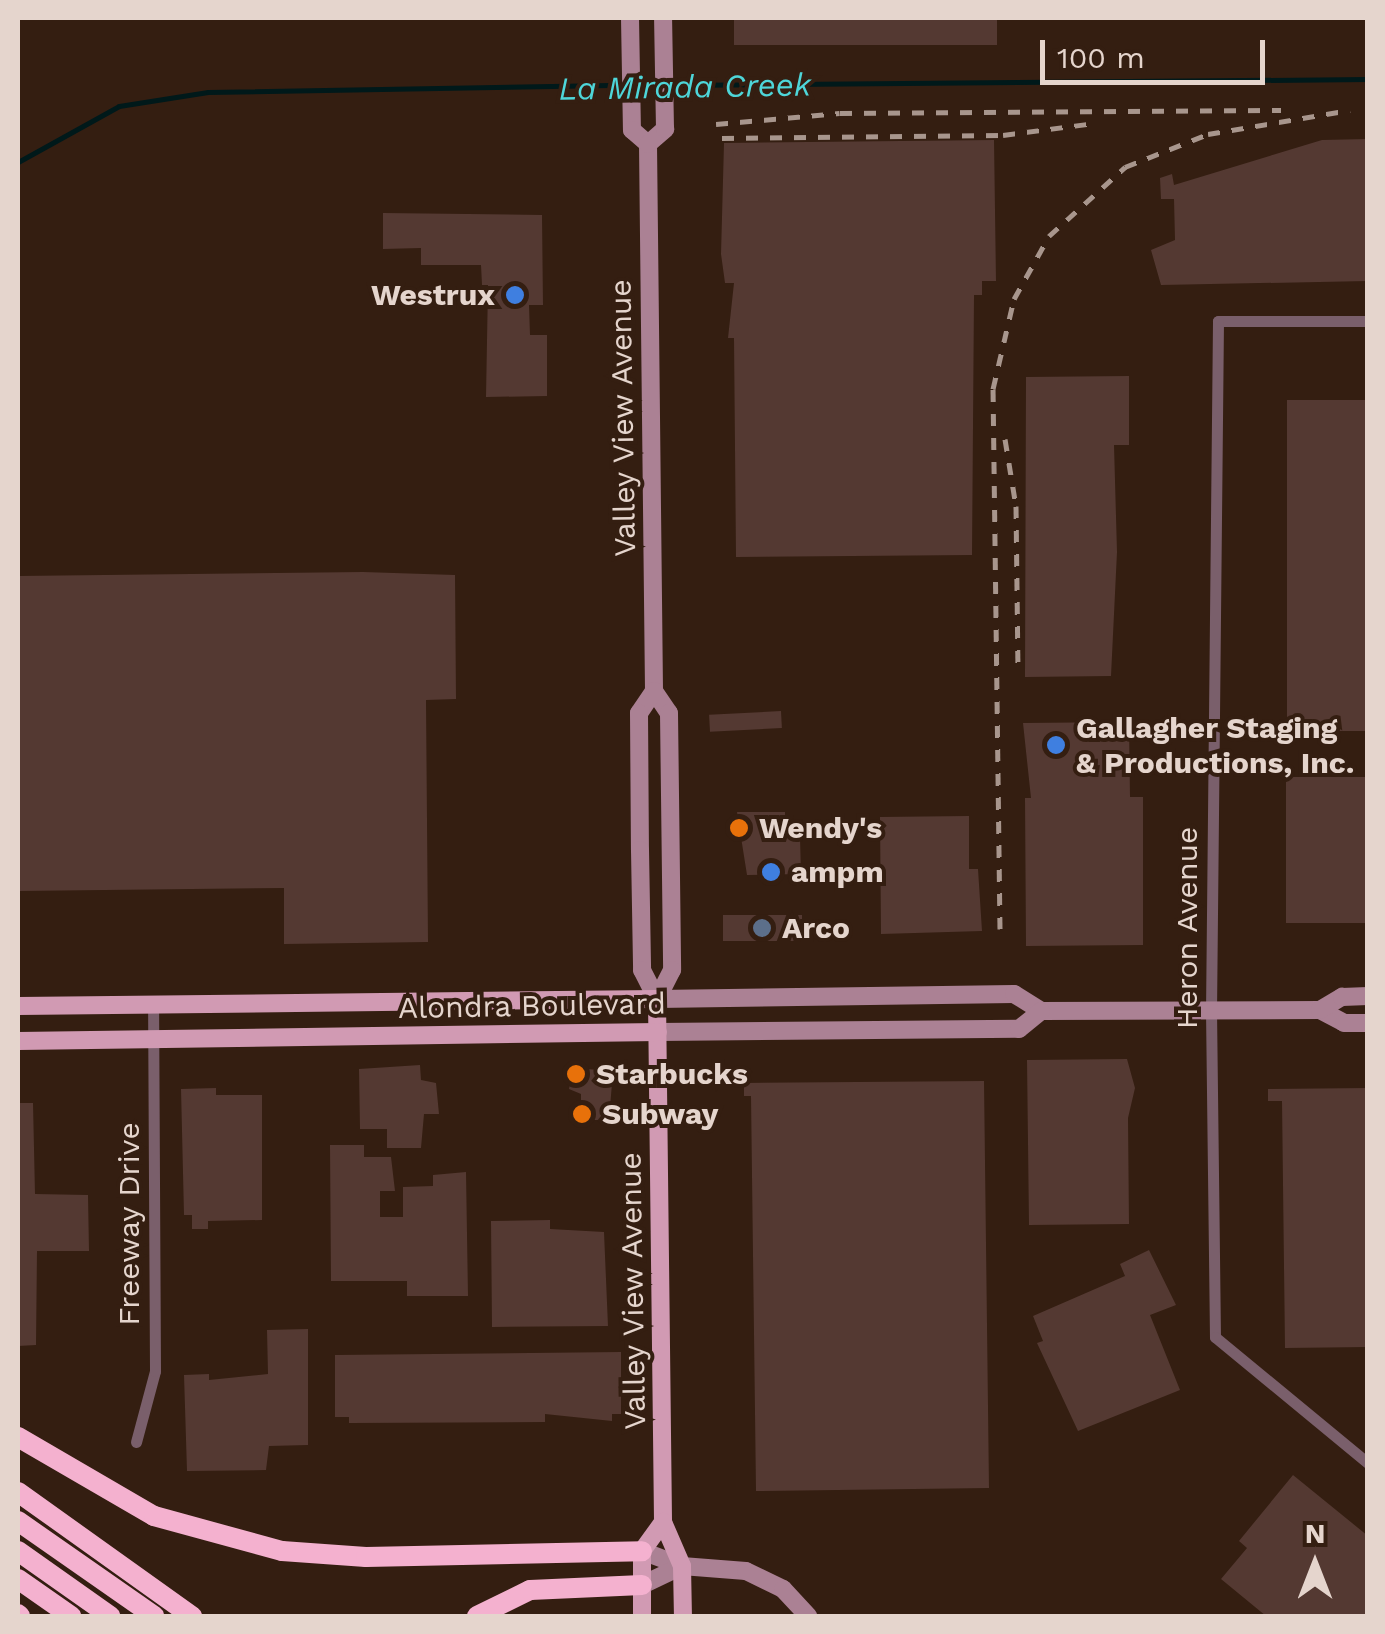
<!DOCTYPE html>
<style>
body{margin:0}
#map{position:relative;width:1385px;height:1634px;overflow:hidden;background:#341e11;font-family:"Work Sans",sans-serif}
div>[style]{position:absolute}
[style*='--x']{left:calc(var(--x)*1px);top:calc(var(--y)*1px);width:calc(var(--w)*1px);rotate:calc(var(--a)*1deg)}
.stream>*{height:5px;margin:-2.5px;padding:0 2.5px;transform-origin:2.5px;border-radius:2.5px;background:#00191a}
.building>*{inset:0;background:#543932;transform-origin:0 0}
.street>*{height:11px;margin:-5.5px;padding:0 5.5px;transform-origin:5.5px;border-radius:5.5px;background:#7a5f6b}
.secondary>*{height:18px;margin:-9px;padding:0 9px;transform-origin:9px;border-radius:9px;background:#ab8194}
.primary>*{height:18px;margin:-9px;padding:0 9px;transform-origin:9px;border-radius:9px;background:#d19ab3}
.highway>*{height:20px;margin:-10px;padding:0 10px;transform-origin:10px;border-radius:10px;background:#f4b1cf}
.rail>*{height:5px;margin-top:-2.5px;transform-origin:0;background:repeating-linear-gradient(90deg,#a8968d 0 12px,transparent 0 24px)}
.dots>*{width:28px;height:28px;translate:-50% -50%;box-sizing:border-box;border:5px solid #341e11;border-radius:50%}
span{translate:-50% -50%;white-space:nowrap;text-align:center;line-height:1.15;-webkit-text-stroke:8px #341e11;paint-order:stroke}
.poi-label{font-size:30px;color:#e5d5cd;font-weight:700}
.right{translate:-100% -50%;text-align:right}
.left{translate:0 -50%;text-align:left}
.street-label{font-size:30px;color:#e5d5cd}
.water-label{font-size:32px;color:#4ed6d9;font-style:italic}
.frame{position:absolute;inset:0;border:20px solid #e5d5cd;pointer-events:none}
.north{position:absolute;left:1265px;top:1514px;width:100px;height:100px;-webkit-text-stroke:8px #341e11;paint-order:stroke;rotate:0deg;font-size:28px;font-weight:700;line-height:40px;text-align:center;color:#e5d5cd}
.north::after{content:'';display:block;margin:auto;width:35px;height:45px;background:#e5d5cd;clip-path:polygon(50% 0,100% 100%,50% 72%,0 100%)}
.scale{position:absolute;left:1040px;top:40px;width:225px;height:45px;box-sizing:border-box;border:5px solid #e5d5cd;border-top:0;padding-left:12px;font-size:30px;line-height:35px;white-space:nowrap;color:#e5d5cd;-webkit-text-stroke:8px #341e11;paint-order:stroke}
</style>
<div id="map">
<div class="stream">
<div style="--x:636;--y:85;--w:24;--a:0"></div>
<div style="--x:671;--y:85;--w:697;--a:-0.49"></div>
<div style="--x:18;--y:162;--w:115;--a:-29"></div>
<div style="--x:119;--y:106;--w:90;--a:-8.9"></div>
<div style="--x:208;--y:92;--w:417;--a:-1"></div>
</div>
<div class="building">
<div style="left:734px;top:18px;width:263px;height:27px"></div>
<div style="clip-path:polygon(1368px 139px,1368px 281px,1161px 285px,1151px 250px,1175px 240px,1174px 199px,1161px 199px,1160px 178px,1172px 174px,1174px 185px,1322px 140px)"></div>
<div style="clip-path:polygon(994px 140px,996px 281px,982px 281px,982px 295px,974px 295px,972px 555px,736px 557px,734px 338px,728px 338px,734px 283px,725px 283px,721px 254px,724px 143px)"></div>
<div style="clip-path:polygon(383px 213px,542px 215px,543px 305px,529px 305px,530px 335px,547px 335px,547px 396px,486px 397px,488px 285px,482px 285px,481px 265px,421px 265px,421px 248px,383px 249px)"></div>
<div style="clip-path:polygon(1129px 376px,1129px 445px,1114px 445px,1117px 552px,1111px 676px,1025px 677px,1026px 377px)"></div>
<div style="left:1368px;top:400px;width:331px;height:81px;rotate:90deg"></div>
<div style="clip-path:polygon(363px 572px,455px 575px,456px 699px,426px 700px,428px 942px,284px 944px,284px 888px,18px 891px,18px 576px)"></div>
<div style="left:781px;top:711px;width:17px;height:72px;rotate:87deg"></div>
<div style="clip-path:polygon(1129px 722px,1130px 797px,1143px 797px,1143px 945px,1026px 946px,1025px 798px,1031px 798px,1023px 723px)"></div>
<div style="left:1368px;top:777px;width:146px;height:82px;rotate:90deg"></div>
<div style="clip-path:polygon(737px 812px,785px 812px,785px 837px,800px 837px,801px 874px,747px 875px)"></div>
<div style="clip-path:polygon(969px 816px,969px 869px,978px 869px,982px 931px,881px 934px,880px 817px)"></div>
<div style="left:802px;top:915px;width:26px;height:79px;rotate:90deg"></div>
<div style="clip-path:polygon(1127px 1059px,1135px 1088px,1128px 1118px,1129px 1224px,1029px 1225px,1027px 1060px)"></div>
<div style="clip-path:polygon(420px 1065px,421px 1080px,436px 1083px,439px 1114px,424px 1114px,421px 1148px,387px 1148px,387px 1129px,360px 1129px,359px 1069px)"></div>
<div style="clip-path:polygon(573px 1068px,613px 1071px,609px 1120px,581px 1120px,581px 1094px,569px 1089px)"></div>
<div style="clip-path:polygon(984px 1081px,989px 1488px,756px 1491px,751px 1096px,744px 1096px,744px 1083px)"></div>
<div style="clip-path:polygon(216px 1088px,216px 1095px,262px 1095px,262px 1220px,208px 1221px,208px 1229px,192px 1229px,192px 1215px,184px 1215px,181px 1089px)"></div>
<div style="clip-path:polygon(1368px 1088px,1368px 1347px,1285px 1348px,1282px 1101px,1268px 1101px,1268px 1089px)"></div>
<div style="clip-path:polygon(18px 1103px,33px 1103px,35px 1194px,88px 1195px,89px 1251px,37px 1251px,36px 1345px,18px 1346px)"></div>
<div style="clip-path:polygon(330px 1145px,364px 1145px,364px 1157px,391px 1157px,395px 1191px,380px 1191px,380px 1217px,403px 1217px,403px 1187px,433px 1186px,433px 1175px,466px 1172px,468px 1296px,407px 1296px,407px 1281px,331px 1281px)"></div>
<div style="clip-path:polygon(550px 1220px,550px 1229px,604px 1232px,608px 1326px,492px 1327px,491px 1221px)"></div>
<div style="clip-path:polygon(1149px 1250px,1176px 1305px,1150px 1315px,1180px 1390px,1078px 1431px,1037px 1343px,1043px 1341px,1033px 1316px,1125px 1276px,1120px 1264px)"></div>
<div style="clip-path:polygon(308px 1329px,308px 1445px,269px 1446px,266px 1470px,187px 1471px,184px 1375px,209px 1374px,209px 1380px,268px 1374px,267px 1330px)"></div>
<div style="clip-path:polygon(621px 1352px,621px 1414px,612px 1414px,612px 1421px,545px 1414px,545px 1422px,349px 1423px,349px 1417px,335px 1417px,335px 1355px)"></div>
<div style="clip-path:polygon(1293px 1475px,1368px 1536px,1368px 1616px,1266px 1616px,1221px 1579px,1247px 1548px,1239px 1541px)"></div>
</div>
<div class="street">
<div style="--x:1368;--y:321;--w:150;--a:180"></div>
<div style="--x:1218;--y:321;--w:689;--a:90.58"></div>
<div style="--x:1211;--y:1010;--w:327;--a:89.3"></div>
<div style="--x:1215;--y:1337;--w:198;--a:39.5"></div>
<div style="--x:136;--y:1442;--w:73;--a:-75"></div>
<div style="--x:155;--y:1371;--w:368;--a:-90.3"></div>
</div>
<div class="secondary">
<div style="--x:630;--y:18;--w:112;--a:89"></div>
<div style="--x:632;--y:130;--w:21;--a:41"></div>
<div style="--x:648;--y:144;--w:547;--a:89.37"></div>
<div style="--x:654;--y:691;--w:27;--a:56"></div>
<div style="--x:669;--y:713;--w:257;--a:89.3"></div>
<div style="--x:672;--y:970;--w:33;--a:117"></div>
<div style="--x:648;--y:144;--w:23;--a:-41"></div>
<div style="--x:665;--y:129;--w:111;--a:-91"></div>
<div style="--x:654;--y:691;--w:27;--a:124"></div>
<div style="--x:639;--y:713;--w:137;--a:89.6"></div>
<div style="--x:640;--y:850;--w:120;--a:89"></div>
<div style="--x:642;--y:970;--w:33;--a:63"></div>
<div style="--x:657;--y:999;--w:357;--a:-0.8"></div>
<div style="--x:1014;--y:994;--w:32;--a:32"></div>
<div style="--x:1041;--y:1011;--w:279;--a:-0.2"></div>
<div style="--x:1320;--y:1010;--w:27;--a:28"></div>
<div style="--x:1344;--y:1023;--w:24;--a:0"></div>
<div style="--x:1320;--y:1010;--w:26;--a:-31"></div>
<div style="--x:1342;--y:997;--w:26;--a:-2"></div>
<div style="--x:658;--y:1032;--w:361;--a:-0.5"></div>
<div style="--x:1019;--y:1029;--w:28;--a:-39"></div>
<div style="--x:642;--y:1551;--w:43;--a:20.6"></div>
<div style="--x:682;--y:1566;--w:64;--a:4.5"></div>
<div style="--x:746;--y:1571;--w:41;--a:25.9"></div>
<div style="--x:783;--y:1589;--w:37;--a:47"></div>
<div style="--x:642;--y:1585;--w:44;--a:-25.4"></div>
</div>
<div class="primary">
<div style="--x:18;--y:1006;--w:639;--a:-0.63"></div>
<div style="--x:657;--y:999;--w:523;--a:89.34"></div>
<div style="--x:663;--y:1522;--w:48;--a:66.6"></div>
<div style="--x:682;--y:1566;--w:50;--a:88.9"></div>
<div style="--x:18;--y:1041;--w:640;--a:-0.81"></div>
<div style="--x:642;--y:1616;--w:65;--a:-90"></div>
<div style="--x:642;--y:1551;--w:36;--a:-54"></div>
</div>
<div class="highway">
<div style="--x:18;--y:1437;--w:157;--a:30.2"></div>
<div style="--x:154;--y:1516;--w:133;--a:15.3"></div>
<div style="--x:282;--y:1551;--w:84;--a:4.1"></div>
<div style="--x:366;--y:1557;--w:276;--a:-1.2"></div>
<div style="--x:18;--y:1492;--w:214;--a:35.5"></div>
<div style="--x:18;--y:1521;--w:166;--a:34.9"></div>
<div style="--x:18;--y:1551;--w:113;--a:35.2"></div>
<div style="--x:18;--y:1579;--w:65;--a:34.9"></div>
<div style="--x:18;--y:1614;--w:3;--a:45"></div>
<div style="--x:477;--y:1616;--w:59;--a:-26.1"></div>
<div style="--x:530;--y:1590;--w:112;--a:-2.6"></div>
</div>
<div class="rail">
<div style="--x:716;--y:124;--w:124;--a:-5.1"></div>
<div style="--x:840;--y:113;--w:441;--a:-0.4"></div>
<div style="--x:722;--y:138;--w:281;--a:-0.6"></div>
<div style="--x:1003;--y:135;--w:94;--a:-7.4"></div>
<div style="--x:1005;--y:439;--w:68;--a:80.7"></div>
<div style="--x:1016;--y:506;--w:162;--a:89.3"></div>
<div style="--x:1000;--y:929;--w:540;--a:-90.74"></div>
<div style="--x:993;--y:389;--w:92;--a:-76.9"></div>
<div style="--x:1014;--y:299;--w:72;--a:-60.9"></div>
<div style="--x:1049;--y:236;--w:103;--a:-42.2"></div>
<div style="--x:1125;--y:167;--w:89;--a:-21.7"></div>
<div style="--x:1208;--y:134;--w:144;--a:-9.6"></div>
</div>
<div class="dots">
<div style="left:515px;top:295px;background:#3f7fe0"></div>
<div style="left:1056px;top:745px;background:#3f7fe0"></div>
<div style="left:739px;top:828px;background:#e8710a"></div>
<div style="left:771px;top:872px;background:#3f7fe0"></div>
<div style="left:762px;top:928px;background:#5c6f8a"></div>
<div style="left:576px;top:1074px;background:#e8710a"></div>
<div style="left:582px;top:1114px;background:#e8710a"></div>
</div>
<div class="poi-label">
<span class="right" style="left:495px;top:295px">Westrux</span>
<span class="left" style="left:1076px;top:745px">Gallagher Staging<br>&amp; Productions, Inc.</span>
<span class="left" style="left:759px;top:828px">Wendy's</span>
<span class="left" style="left:791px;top:872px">ampm</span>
<span class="left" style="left:782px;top:928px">Arco</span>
<span class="left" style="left:596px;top:1074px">Starbucks</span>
<span class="left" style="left:602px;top:1114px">Subway</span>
</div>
<div class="street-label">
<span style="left:623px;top:418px;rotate:-91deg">Valley View Avenue</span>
<span style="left:1187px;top:928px;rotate:-90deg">Heron Avenue</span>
<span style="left:532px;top:1006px;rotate:-1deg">Alondra Boulevard</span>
<span style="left:129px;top:1224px;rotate:-90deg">Freeway Drive</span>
<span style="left:633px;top:1291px;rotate:-91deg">Valley View Avenue</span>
</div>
<div class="water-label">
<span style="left:685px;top:87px;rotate:-1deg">La Mirada Creek</span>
</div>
<div class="frame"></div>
<div class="north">N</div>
<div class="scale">100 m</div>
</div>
